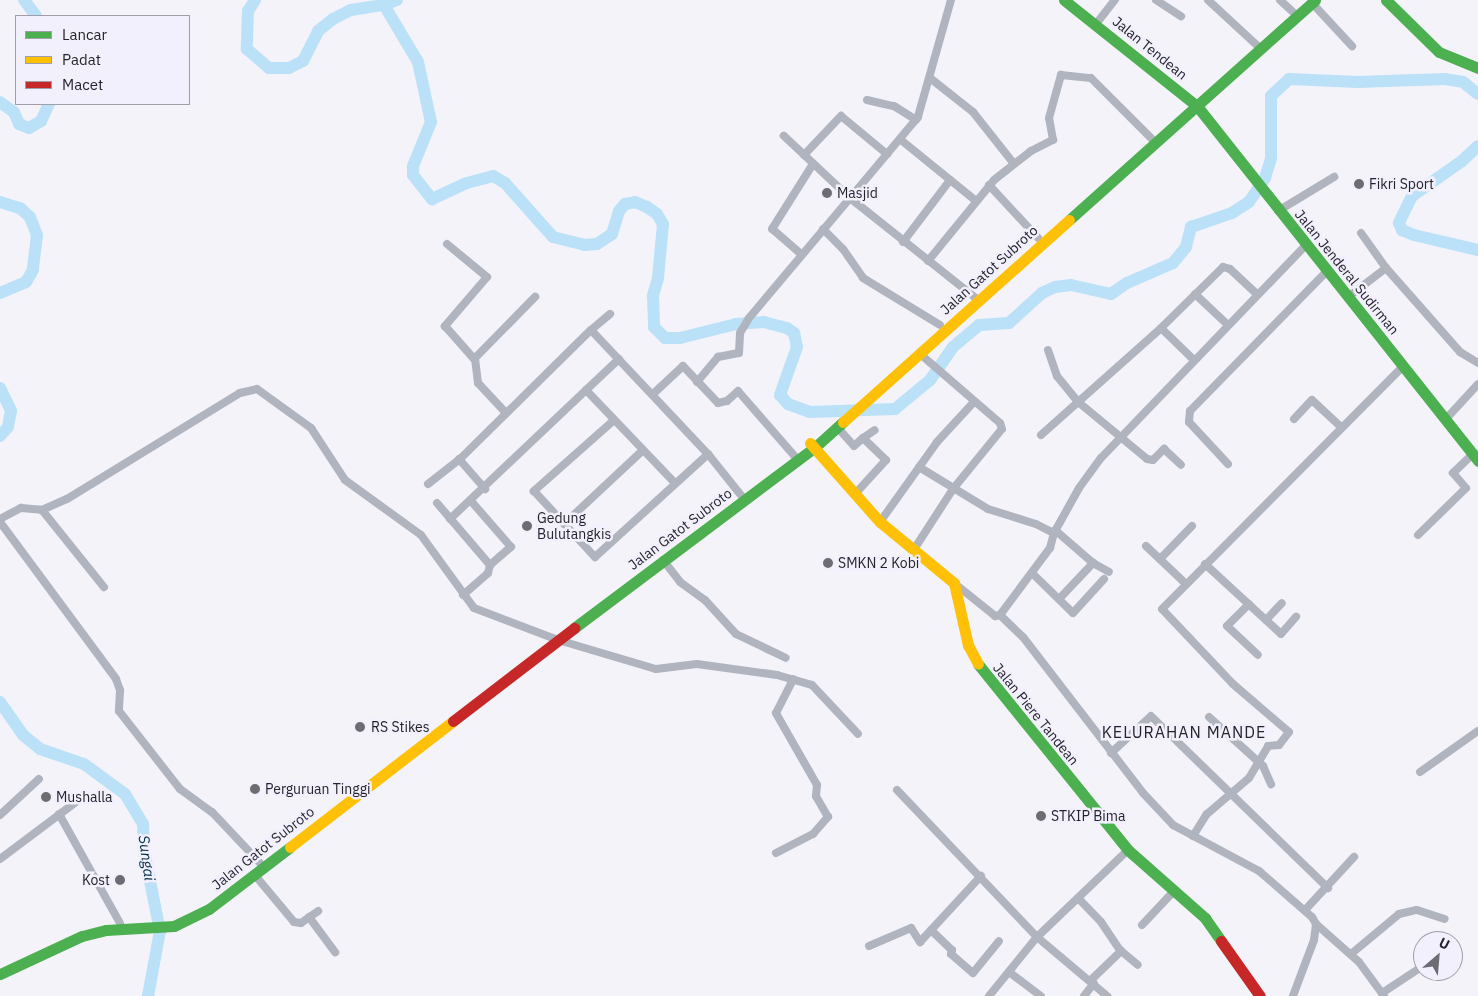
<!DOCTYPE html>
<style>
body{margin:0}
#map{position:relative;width:1478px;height:996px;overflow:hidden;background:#f4f3fa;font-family:"IBM Plex Sans",sans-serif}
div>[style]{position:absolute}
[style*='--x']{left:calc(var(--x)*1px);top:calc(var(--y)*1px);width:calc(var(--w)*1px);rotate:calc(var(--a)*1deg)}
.river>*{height:12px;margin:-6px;padding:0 6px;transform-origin:6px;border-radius:6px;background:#bbe1f8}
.street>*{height:8px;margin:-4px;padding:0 4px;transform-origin:4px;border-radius:4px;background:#afb4be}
.fast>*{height:11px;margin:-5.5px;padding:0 5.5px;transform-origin:5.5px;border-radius:5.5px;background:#4caf50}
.slow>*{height:11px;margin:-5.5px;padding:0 5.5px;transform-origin:5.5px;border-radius:5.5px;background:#ffc107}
.jam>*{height:11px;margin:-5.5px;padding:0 5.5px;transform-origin:5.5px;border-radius:5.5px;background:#c62828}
.dots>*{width:14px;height:14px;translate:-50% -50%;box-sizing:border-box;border:2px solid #f2f0fd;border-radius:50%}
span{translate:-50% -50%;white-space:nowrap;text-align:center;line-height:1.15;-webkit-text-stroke:5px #f2f0fd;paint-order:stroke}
.street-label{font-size:14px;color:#24232b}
.poi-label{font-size:14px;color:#24232b}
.left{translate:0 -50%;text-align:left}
.right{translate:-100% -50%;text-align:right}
.water-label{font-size:15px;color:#013044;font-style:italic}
.quarter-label{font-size:16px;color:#24232b;letter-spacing:1px}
.legend{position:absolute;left:15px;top:15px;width:175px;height:90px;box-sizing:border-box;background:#f2f0fd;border:1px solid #a09ea9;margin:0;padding:6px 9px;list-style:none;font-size:15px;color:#24232b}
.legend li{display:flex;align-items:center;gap:10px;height:25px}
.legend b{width:25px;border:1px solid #a09ea9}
.north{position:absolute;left:1413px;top:931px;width:50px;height:50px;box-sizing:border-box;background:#f2f0fd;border:1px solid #a09ea9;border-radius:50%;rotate:27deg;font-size:14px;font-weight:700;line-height:20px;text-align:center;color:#24232b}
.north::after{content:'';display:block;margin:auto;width:18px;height:22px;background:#6d6c73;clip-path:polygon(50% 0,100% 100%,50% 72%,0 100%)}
</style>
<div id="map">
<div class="river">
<div style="--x:24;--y:0;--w:20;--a:53"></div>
<div style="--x:255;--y:0;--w:13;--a:122"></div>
<div style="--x:248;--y:11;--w:38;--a:92"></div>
<div style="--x:247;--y:49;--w:29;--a:41"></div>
<div style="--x:269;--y:68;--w:20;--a:0"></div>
<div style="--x:289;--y:68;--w:16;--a:-27"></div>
<div style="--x:303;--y:61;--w:34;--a:-63"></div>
<div style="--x:318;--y:31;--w:19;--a:-39"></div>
<div style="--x:333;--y:19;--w:20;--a:-27"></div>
<div style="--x:351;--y:10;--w:33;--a:-9"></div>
<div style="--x:397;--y:0;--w:14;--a:159"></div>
<div style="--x:384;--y:5;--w:66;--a:59.2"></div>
<div style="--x:418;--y:62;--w:61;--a:77.8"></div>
<div style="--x:431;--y:122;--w:48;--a:112.2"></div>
<div style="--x:413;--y:166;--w:9;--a:90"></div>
<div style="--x:413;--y:175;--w:31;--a:52"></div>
<div style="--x:432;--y:199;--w:38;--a:-25"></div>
<div style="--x:467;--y:183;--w:27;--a:-15"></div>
<div style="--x:493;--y:176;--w:14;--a:30"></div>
<div style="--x:505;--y:183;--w:72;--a:48.4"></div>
<div style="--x:553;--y:237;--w:32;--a:14"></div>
<div style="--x:584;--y:245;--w:13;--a:-4"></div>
<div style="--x:597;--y:244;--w:18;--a:-34"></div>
<div style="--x:612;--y:234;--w:24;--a:-73"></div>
<div style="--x:619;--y:211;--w:9;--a:-49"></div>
<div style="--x:625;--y:204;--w:10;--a:-11"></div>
<div style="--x:635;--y:202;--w:13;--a:23"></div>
<div style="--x:647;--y:207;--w:12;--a:35"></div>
<div style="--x:657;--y:214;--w:12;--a:59"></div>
<div style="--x:663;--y:224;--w:54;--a:95.3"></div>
<div style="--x:658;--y:278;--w:19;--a:106"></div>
<div style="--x:653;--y:296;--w:31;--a:88"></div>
<div style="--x:654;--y:327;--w:16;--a:45"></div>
<div style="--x:665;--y:338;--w:15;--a:0"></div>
<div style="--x:680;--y:338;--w:58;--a:-14"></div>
<div style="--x:736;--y:324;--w:28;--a:-4"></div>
<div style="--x:764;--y:322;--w:24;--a:15"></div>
<div style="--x:787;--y:328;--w:9;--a:36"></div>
<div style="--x:794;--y:333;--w:14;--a:78"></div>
<div style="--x:797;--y:347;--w:51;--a:109.5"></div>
<div style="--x:780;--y:395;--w:12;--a:48"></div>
<div style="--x:788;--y:404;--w:23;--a:20"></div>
<div style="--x:810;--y:412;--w:85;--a:-2"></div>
<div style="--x:895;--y:409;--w:45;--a:-39.6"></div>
<div style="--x:930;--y:380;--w:40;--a:-55.1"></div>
<div style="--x:953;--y:347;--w:34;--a:-40"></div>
<div style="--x:979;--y:325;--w:30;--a:-4"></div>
<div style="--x:1009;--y:323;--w:45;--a:-42.3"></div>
<div style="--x:1042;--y:293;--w:14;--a:-25"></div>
<div style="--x:1055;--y:287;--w:16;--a:-7"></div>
<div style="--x:1071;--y:285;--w:41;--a:12.7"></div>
<div style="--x:1111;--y:294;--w:19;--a:-35"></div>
<div style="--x:1127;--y:283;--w:50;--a:-23.5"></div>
<div style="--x:1173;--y:263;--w:21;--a:-51"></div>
<div style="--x:1186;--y:247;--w:21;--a:-76"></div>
<div style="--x:1191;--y:227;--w:43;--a:-18.9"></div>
<div style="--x:1232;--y:213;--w:20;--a:-33"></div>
<div style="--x:1249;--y:202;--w:29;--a:-56"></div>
<div style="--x:1265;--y:178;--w:21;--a:-73"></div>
<div style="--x:1271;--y:158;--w:62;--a:-90"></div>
<div style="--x:1271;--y:96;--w:25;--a:-43"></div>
<div style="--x:1289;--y:79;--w:69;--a:2.5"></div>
<div style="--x:1358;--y:82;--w:87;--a:-2"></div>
<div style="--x:1445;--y:79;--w:18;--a:9"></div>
<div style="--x:1463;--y:82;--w:19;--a:39"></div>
<div style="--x:0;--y:102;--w:17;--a:36"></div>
<div style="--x:14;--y:112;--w:13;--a:67"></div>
<div style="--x:19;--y:124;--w:11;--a:22"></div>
<div style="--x:29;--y:128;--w:14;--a:-30"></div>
<div style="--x:41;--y:121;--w:19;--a:-65"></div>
<div style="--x:1478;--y:146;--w:22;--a:137"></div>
<div style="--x:1462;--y:161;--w:61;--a:145"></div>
<div style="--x:1412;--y:196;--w:30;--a:116"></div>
<div style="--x:1399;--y:223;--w:8;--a:67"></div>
<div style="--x:1402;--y:230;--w:13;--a:23"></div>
<div style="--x:1414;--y:235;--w:66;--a:13.2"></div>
<div style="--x:0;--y:202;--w:21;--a:17"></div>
<div style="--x:20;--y:208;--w:13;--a:42"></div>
<div style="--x:30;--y:217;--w:19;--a:69"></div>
<div style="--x:37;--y:235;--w:35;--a:97"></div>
<div style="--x:33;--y:270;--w:14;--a:120"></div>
<div style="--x:26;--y:282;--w:28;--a:157"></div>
<div style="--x:0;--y:388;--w:25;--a:64"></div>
<div style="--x:11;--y:411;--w:16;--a:101"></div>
<div style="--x:8;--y:427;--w:12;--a:132"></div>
<div style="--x:0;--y:702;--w:40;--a:55.1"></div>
<div style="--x:23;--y:735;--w:22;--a:39"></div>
<div style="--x:40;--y:749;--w:46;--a:18.8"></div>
<div style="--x:84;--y:764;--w:51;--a:36.2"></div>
<div style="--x:125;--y:794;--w:35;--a:59"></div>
<div style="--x:143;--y:824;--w:27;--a:88"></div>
<div style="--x:144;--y:851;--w:82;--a:78.7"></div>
<div style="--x:160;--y:931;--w:66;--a:100.5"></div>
</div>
<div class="street">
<div style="--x:951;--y:0;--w:122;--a:105.8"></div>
<div style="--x:918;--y:117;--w:106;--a:130"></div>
<div style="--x:850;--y:198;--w:162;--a:38.5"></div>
<div style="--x:1156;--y:0;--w:30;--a:33"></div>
<div style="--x:1208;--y:0;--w:72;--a:42.8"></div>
<div style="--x:1280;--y:0;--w:23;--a:43"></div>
<div style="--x:1312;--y:3;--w:59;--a:47.1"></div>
<div style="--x:1096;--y:24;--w:31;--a:-52"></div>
<div style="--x:930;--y:78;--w:55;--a:38.3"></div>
<div style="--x:973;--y:112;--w:66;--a:51.7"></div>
<div style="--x:867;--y:100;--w:28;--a:13"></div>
<div style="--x:894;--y:106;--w:26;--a:32"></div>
<div style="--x:901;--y:140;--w:97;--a:39.1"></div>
<div style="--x:804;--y:155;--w:54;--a:-46.5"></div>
<div style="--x:841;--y:116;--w:60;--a:39.6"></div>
<div style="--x:989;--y:185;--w:72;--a:47.2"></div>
<div style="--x:1278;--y:211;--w:66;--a:-31.3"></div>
<div style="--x:823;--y:229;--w:28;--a:45"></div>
<div style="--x:843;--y:249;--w:35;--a:55"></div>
<div style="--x:863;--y:278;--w:90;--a:31.4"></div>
<div style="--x:1361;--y:233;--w:43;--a:54.5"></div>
<div style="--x:903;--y:242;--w:78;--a:-52.8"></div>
<div style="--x:447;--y:244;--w:52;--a:39.5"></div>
<div style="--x:487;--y:277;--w:65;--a:130.6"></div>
<div style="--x:445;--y:326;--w:45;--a:48.6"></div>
<div style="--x:801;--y:254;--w:38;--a:-139"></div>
<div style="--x:772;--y:229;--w:77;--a:-57.8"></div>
<div style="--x:928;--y:261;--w:104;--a:-50.8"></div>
<div style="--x:994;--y:180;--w:47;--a:-38.1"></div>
<div style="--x:1031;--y:151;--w:25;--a:-27"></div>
<div style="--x:1053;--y:140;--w:22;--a:-100"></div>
<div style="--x:1049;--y:118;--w:45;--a:-74.4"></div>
<div style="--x:1061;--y:75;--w:30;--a:6"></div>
<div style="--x:1091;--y:78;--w:85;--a:45"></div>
<div style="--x:1195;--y:294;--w:45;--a:43.2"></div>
<div style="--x:1348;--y:297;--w:48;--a:-37.3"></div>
<div style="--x:1386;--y:268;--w:112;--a:48.6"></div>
<div style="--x:1460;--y:352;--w:21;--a:31"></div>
<div style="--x:1161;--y:328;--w:46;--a:44.1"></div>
<div style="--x:591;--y:330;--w:25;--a:-40"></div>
<div style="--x:1048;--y:350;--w:28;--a:71"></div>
<div style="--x:1057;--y:376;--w:32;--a:51"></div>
<div style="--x:1077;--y:401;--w:91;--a:39.6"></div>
<div style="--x:1147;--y:459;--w:6;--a:9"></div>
<div style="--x:1153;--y:460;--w:16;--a:-45"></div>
<div style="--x:1164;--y:449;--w:23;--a:43"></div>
<div style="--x:619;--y:359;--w:45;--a:136.8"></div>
<div style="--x:586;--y:390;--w:129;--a:46.3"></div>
<div style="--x:697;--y:382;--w:33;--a:-50"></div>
<div style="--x:718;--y:357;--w:21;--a:-11"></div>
<div style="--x:739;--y:353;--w:20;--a:-87"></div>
<div style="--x:740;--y:333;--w:17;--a:-59"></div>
<div style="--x:749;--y:318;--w:157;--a:-49.9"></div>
<div style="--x:850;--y:198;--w:91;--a:-136.8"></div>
<div style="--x:653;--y:394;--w:41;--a:-43"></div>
<div style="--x:683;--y:366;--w:51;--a:46.6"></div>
<div style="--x:718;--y:403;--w:9;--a:-13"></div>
<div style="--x:727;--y:401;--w:15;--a:-42"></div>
<div style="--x:738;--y:391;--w:91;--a:49"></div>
<div style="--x:506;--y:413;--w:41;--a:-133"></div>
<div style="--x:478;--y:383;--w:25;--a:-97"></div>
<div style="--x:475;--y:358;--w:86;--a:-45.5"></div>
<div style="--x:1294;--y:419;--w:26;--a:-47"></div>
<div style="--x:1312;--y:400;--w:38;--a:43"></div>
<div style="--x:1445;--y:420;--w:49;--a:-47.5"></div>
<div style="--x:613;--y:421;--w:106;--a:138.5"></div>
<div style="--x:534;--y:491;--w:90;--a:47.3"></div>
<div style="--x:595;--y:557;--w:153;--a:-42.3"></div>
<div style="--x:837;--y:427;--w:25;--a:48"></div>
<div style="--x:854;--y:446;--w:12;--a:-42"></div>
<div style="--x:863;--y:438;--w:32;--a:44"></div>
<div style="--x:886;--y:460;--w:47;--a:132.4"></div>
<div style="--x:1041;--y:435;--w:161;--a:-41.7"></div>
<div style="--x:1161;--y:328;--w:87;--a:-44.5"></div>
<div style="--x:1223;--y:267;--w:7;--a:16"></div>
<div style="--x:1230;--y:269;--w:37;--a:43"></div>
<div style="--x:863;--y:438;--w:14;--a:-34"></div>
<div style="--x:459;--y:459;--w:40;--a:49"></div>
<div style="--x:1228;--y:464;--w:57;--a:-132.9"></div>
<div style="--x:1189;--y:422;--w:11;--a:-85"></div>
<div style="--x:1190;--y:411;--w:194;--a:-45.6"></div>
<div style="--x:919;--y:467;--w:81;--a:31.3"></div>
<div style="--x:988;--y:509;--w:50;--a:17.4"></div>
<div style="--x:1036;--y:524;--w:20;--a:27"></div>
<div style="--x:428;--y:484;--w:42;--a:-38.2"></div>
<div style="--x:461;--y:458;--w:182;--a:-44.6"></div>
<div style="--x:591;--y:330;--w:170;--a:46.7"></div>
<div style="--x:708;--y:454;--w:58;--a:51.3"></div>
<div style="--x:437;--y:503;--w:82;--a:49.5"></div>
<div style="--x:490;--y:565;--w:28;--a:-41"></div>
<div style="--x:511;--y:547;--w:61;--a:-131"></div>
<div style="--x:42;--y:510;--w:99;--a:51.2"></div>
<div style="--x:0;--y:519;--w:24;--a:-28"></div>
<div style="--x:21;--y:508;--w:21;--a:5"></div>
<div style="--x:42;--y:510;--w:27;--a:-24"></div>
<div style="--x:67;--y:499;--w:203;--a:-31.5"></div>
<div style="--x:240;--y:393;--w:17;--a:-13"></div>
<div style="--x:257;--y:389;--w:67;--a:35.8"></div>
<div style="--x:311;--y:428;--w:62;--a:56.8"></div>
<div style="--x:345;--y:480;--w:94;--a:35.9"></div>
<div style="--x:421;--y:535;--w:90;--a:54"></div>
<div style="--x:474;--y:608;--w:90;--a:20.9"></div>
<div style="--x:558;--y:640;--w:102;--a:16.5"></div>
<div style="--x:656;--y:669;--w:41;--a:-7"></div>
<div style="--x:697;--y:664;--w:81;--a:7.8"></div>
<div style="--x:777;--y:675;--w:36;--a:16"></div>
<div style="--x:812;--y:685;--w:67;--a:46.8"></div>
<div style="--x:450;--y:519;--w:187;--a:-43.5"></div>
<div style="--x:0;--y:522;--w:195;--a:53.5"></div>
<div style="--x:116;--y:679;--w:12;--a:70"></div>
<div style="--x:120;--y:690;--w:21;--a:93"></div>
<div style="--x:119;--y:711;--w:99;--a:52"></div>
<div style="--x:180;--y:789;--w:39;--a:36"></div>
<div style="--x:212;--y:812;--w:70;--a:46.7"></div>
<div style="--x:880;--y:522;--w:98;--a:-54.5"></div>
<div style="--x:937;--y:442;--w:53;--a:-47.3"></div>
<div style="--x:564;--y:524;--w:108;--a:-43.1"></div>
<div style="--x:1055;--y:530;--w:50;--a:41"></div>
<div style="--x:1093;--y:563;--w:18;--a:29"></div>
<div style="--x:1418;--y:535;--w:67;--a:-44.4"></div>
<div style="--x:1466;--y:488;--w:20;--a:-131"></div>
<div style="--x:1453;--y:473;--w:28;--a:-44"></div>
<div style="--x:1146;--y:546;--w:55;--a:43.5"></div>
<div style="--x:913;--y:551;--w:74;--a:-57.2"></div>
<div style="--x:953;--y:489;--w:77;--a:-50.8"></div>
<div style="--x:1002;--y:429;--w:6;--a:-108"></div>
<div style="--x:1000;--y:423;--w:107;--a:-139.2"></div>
<div style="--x:1160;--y:559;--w:46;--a:-45.9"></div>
<div style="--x:663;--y:560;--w:28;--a:52"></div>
<div style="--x:680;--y:582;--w:31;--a:36"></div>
<div style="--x:705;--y:600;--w:46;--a:47.6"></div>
<div style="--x:736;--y:634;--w:55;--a:25.6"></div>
<div style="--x:1205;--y:564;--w:103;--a:42.6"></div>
<div style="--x:1281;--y:634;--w:23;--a:-49"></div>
<div style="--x:1032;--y:573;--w:57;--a:44.3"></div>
<div style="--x:1073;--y:613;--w:46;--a:-47.6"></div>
<div style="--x:954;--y:583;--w:53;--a:38.8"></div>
<div style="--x:995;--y:616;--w:5;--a:-11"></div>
<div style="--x:1000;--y:615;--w:84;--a:-53.3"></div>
<div style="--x:1050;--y:548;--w:16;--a:-75"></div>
<div style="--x:1054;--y:533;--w:51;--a:-60.9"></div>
<div style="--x:1079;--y:488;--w:37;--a:-54"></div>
<div style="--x:1101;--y:458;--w:296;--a:-46.1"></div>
<div style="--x:463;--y:595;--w:33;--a:-41"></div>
<div style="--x:488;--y:573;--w:8;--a:-76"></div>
<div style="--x:1059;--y:599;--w:50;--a:-46.6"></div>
<div style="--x:1249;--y:604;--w:31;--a:135"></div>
<div style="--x:1227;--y:626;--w:42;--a:43.1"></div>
<div style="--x:1000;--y:615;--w:32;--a:44"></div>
<div style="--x:1023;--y:637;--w:197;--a:52.4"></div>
<div style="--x:1143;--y:793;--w:44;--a:46.8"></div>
<div style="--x:1173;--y:825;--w:98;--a:28.1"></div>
<div style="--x:1259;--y:871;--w:70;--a:41"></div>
<div style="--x:1312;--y:917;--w:8;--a:60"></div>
<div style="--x:1316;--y:924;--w:16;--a:97"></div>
<div style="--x:1314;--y:940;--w:60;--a:110.6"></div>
<div style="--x:1266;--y:620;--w:23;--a:-47"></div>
<div style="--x:1209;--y:717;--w:73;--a:42.2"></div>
<div style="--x:1263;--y:766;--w:20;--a:66"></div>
<div style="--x:1111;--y:753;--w:54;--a:-42.8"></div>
<div style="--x:1151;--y:716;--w:247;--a:44.2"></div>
<div style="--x:1420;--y:772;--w:71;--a:-35.3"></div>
<div style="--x:897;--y:790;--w:203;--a:46.4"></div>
<div style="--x:1037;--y:937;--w:92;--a:40.1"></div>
<div style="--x:59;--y:814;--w:125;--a:60.8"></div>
<div style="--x:0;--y:815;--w:53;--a:-42.7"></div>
<div style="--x:1193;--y:836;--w:26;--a:-58"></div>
<div style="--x:1207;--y:814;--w:55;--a:-40.6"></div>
<div style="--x:1249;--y:778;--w:37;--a:-59"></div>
<div style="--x:1268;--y:746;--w:11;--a:-5"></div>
<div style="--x:1279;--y:745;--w:16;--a:-52"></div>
<div style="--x:1289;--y:732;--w:74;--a:-139.4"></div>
<div style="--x:1233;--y:684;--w:103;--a:-133.4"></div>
<div style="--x:1162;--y:609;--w:342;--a:-45.2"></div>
<div style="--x:776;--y:853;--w:42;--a:-27.2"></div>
<div style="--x:813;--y:834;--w:23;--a:-49"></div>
<div style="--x:828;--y:817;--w:24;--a:-120"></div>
<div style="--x:816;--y:796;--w:11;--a:-85"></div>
<div style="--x:817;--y:785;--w:83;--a:-119.7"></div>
<div style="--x:776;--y:713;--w:38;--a:-63"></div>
<div style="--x:0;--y:859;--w:105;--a:-36.9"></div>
<div style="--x:254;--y:874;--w:62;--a:50.2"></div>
<div style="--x:294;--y:922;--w:7;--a:8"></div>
<div style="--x:301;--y:923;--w:21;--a:-35"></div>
<div style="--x:1078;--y:898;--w:33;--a:46"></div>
<div style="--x:1101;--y:922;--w:34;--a:56"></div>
<div style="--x:1120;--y:950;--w:23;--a:40"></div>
<div style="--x:1306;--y:909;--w:71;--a:-47.3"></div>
<div style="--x:309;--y:917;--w:44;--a:53.4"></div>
<div style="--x:1316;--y:924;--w:57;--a:41.5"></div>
<div style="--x:1359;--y:962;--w:42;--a:53.7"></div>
<div style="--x:1142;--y:925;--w:48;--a:-46.7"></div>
<div style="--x:931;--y:930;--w:29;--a:44"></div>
<div style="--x:952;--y:950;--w:4;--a:104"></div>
<div style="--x:951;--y:954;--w:29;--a:41"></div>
<div style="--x:973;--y:973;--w:41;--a:-50.9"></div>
<div style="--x:869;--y:946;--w:46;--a:-23.2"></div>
<div style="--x:911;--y:928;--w:17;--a:57"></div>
<div style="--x:920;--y:942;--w:90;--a:-47.3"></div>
<div style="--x:1351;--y:954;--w:62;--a:-39.8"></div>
<div style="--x:1399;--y:914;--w:18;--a:-13"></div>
<div style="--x:1417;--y:910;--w:29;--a:18"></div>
<div style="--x:1009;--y:972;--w:40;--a:37"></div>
<div style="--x:1091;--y:980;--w:42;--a:-44"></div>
<div style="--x:1382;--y:993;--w:49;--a:-33.4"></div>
<div style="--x:989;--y:996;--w:76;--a:-50.9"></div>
<div style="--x:1037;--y:937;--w:126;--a:-43.7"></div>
<div style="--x:1084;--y:996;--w:16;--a:-52"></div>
</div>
<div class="fast">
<div style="--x:1064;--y:0;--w:170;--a:38.6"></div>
<div style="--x:1197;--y:106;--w:453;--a:51.6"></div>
<div style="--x:1386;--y:0;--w:74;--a:44.5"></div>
<div style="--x:1439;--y:52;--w:42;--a:22.3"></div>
<div style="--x:1069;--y:220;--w:330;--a:-41.8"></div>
<div style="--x:574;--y:628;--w:300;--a:-36.9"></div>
<div style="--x:814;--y:448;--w:39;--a:-42"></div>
<div style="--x:978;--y:664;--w:239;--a:51.1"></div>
<div style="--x:1128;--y:850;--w:103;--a:41.4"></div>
<div style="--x:1205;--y:918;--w:28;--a:55"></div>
<div style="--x:0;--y:974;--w:90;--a:-24.9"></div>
<div style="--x:82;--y:936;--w:25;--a:-14"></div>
<div style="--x:106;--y:930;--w:68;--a:-3.4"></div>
<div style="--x:174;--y:926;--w:39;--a:-26"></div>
<div style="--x:209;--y:909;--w:102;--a:-37.4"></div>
</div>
<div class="slow">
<div style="--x:843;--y:422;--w:303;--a:-41.8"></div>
<div style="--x:810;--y:443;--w:106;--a:48.5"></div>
<div style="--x:880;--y:522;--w:96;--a:39.5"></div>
<div style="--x:954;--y:583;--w:64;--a:77.3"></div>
<div style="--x:968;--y:645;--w:21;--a:62"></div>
<div style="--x:290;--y:847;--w:206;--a:-37.7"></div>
</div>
<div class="jam">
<div style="--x:453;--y:721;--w:153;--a:-37.5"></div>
<div style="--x:1221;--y:941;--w:67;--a:54.7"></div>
</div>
<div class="dots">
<div style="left:1359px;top:184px;background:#6d6c73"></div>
<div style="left:827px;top:193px;background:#6d6c73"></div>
<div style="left:527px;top:526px;background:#6d6c73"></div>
<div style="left:828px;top:563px;background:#6d6c73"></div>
<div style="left:360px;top:727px;background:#6d6c73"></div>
<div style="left:255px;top:789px;background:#6d6c73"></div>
<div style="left:46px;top:797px;background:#6d6c73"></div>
<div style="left:1041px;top:816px;background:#6d6c73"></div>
<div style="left:120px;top:880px;background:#6d6c73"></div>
</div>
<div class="street-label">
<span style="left:1150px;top:48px;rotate:39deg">Jalan Tendean</span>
<span style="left:989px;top:270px;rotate:-42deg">Jalan Gatot Subroto</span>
<span style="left:1347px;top:272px;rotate:51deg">Jalan Jenderal Sudirman</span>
<span style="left:680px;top:529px;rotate:-37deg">Jalan Gatot Subroto</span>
<span style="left:1036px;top:714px;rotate:51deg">Jalan Piere Tandean</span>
<span style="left:263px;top:848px;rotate:-38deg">Jalan Gatot Subroto</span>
</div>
<div class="poi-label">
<span class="left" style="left:1369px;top:184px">Fikri Sport</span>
<span class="left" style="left:837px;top:193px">Masjid</span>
<span class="left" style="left:537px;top:526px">Gedung<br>Bulutangkis</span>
<span class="left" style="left:838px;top:563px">SMKN 2 Kobi</span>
<span class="left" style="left:371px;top:727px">RS Stikes</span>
<span class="left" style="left:265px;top:789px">Perguruan Tinggi</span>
<span class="left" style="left:56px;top:797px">Mushalla</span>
<span class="left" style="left:1051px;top:816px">STKIP Bima</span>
<span class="right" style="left:110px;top:880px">Kost</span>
</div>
<div class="water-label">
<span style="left:147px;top:858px;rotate:82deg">Sungai</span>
</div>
<div class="quarter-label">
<span style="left:1184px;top:732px">KELURAHAN MANDE</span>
</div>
<ul class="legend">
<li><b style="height:6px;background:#4caf50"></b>Lancar</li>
<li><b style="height:6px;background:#ffc107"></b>Padat</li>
<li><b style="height:6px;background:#c62828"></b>Macet</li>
</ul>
<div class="north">U</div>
</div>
